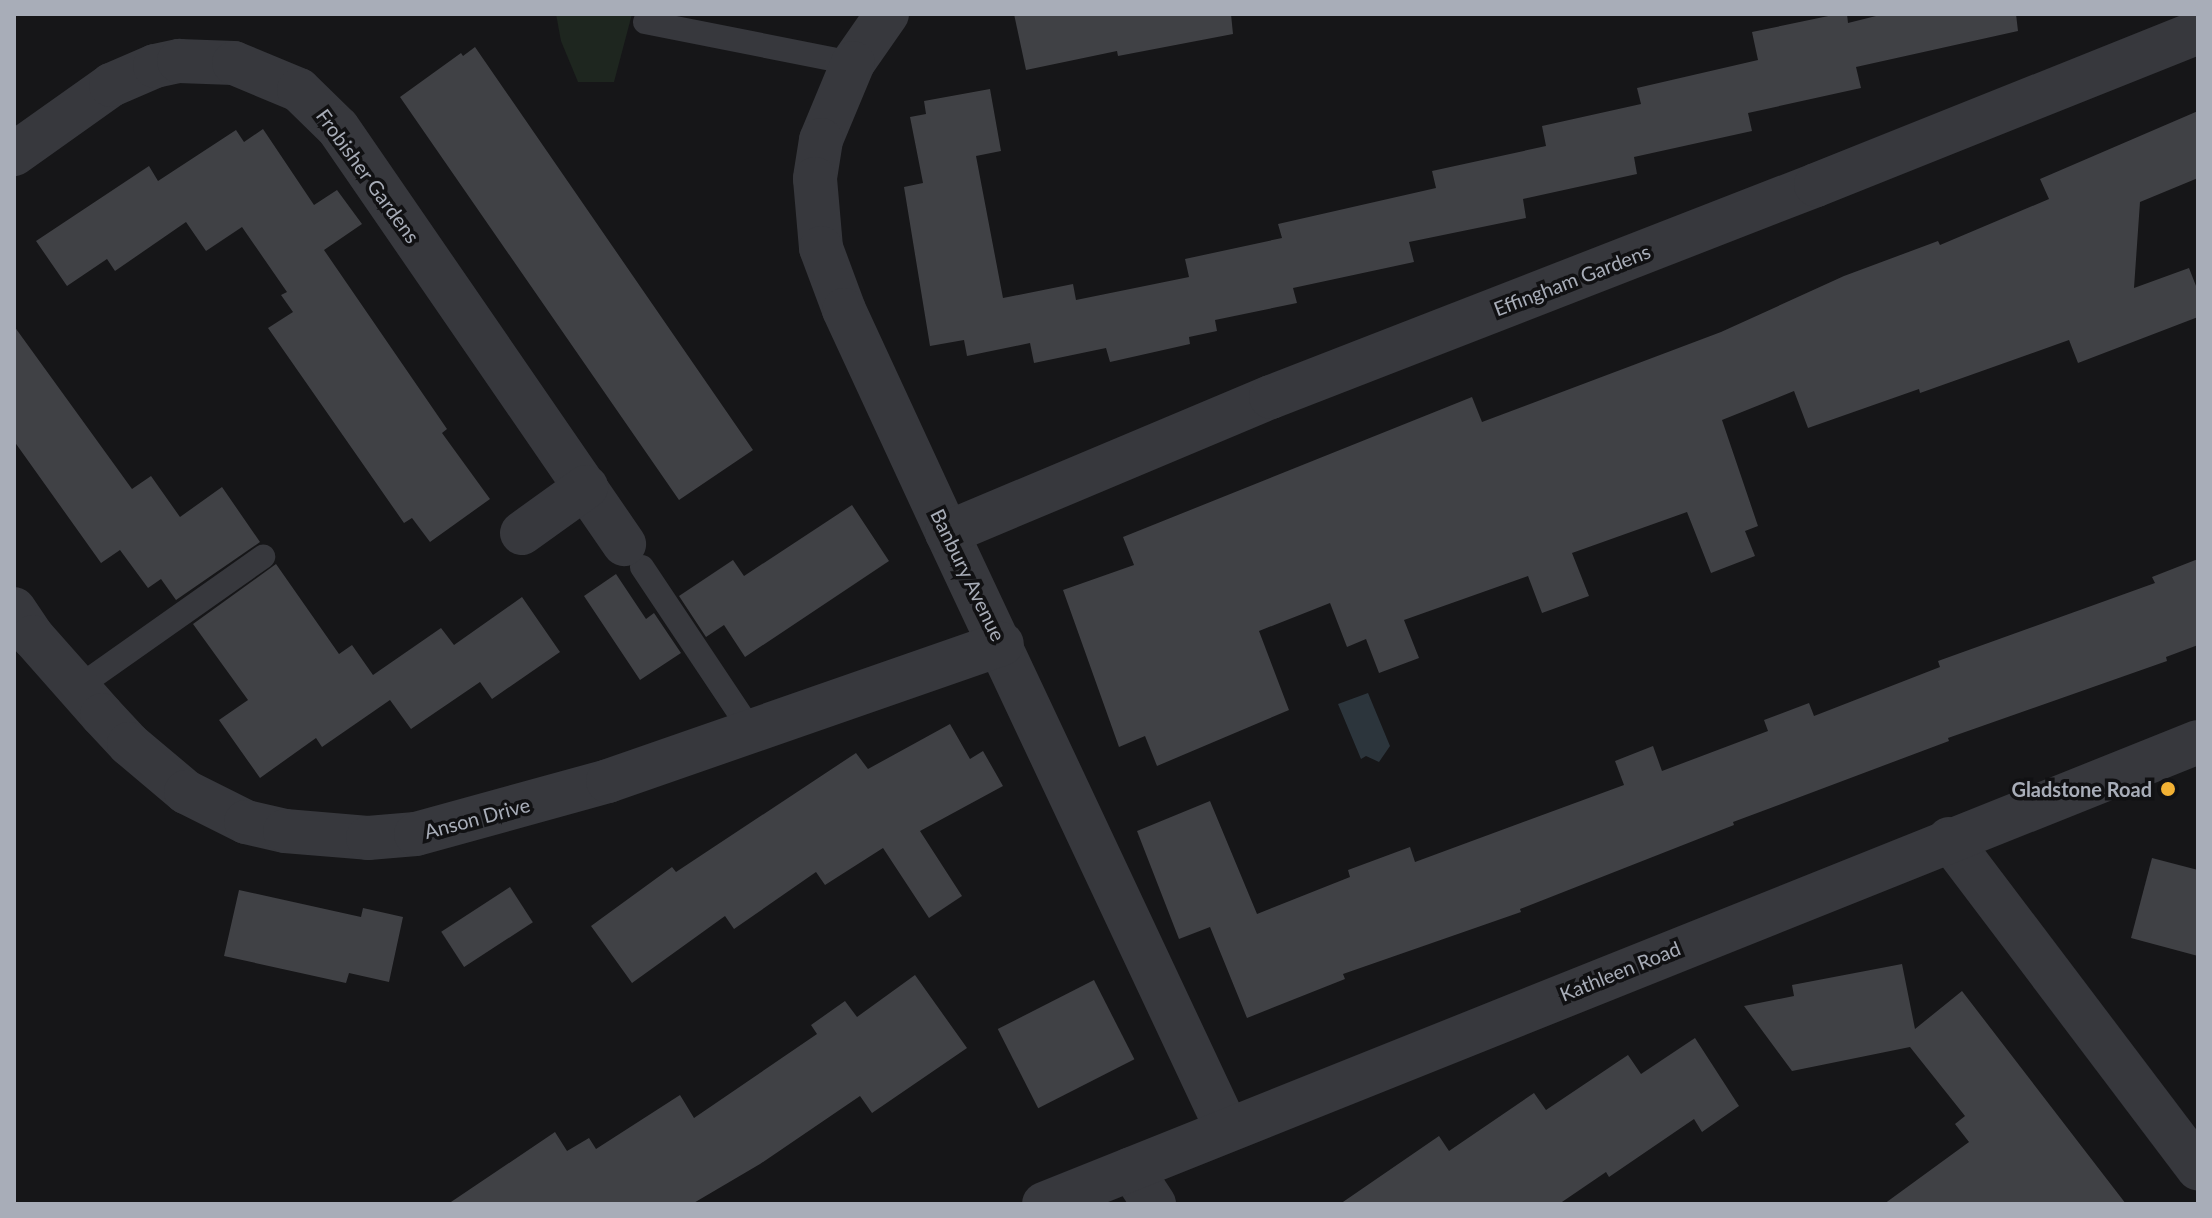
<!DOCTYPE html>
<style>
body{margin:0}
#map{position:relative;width:2212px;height:1218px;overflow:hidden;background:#161618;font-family:Lato,sans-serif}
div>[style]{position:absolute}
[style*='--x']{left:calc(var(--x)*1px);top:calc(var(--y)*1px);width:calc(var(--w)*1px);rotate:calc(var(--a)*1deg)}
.green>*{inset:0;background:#1e261f}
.water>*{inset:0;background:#2c353c}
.building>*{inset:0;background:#404145;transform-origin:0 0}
.service>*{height:24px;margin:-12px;padding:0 12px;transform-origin:12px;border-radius:12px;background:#37383d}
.minor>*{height:44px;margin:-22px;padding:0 22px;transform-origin:22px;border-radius:22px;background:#37383d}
.dots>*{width:22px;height:22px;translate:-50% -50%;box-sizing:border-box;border:4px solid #111113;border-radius:50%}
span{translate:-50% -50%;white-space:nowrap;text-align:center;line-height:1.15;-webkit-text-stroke:7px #111113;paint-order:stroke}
.street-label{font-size:20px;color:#a8adb8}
.poi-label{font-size:20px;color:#a8adb8;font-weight:700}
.right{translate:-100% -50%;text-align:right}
.frame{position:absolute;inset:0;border:16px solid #a8adb8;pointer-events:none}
</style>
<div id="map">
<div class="green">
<div style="clip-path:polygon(556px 14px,632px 14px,614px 82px,578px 82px,561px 41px)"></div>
</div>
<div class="water">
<div style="clip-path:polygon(1368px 693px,1390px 746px,1379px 762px,1366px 756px,1361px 759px,1338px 704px)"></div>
</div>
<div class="building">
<div style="clip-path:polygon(1014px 14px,1231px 14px,1233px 34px,1118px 56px,1117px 51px,1026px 70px)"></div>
<div style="clip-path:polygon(1838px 14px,1847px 14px,1848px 23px,1884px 14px,2016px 14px,2018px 31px,1856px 67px,1861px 88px,1748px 113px,1752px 131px,1634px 157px,1637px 174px,1523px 199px,1526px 218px,1409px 242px,1414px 262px,1293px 288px,1297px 303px,1215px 320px,1217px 331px,1189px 337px,1190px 344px,1110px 362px,1106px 348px,1034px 363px,1030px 343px,967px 356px,964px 340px,930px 346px,904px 187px,923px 183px,910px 117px,926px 114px,924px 101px,990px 89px,1001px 151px,976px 156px,1003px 298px,1073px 284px,1076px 300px,1189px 277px,1185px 259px,1282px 238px,1278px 224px,1436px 188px,1432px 171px,1546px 146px,1542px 126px,1641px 104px,1637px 88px,1758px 60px,1752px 32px)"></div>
<div style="clip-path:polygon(475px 47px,753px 450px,679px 500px,400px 97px,461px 53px,463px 56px)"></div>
<div style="clip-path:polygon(2198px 111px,2198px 178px,2140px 202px,2134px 288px,2189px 268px,2198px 291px,2198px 317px,2078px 363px,2069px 340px,1920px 393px,1919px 389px,1808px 428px,1794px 391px,1722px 420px,1758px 526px,1745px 531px,1755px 556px,1711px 573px,1687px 512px,1572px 553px,1589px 596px,1542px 613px,1528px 576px,1404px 620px,1419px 658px,1379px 673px,1366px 639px,1347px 647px,1330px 603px,1259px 631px,1289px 710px,1157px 766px,1145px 736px,1119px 747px,1063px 590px,1134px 565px,1123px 537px,1472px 397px,1482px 422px,1721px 332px,1844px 276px,1938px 241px,1940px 245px,2049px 199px,2040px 179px)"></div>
<div style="clip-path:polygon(263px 129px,314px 205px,337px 190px,362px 224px,324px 250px,447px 429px,442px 433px,490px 499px,430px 542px,412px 518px,404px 523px,268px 328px,293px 312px,281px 295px,287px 292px,242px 227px,206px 251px,186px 222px,115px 271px,107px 259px,67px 286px,36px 241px,149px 166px,158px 181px,236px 130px,244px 142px)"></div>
<div style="clip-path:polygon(14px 326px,132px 489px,151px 476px,180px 517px,222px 487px,260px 542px,176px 600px,161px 579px,148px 588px,120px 550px,101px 563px,14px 441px)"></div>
<div style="clip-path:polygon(852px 505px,889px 561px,745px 657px,724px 625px,706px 637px,679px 596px,733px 560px,744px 576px)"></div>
<div style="clip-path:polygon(2198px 559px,2198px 645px,2166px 657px,2167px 661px,1948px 738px,1949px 741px,1733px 822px,1734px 825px,1520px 909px,1521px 912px,1343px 974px,1345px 979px,1247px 1018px,1210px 927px,1179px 939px,1137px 831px,1210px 801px,1257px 914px,1350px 877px,1348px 870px,1410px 847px,1415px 862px,1624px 785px,1615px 761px,1653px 746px,1662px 771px,1768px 731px,1764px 720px,1809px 703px,1814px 716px,1940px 667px,1938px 661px,2155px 583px,2152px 577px)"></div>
<div style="clip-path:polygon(276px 564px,339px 654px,352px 645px,373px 675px,441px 628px,454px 645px,522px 597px,560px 652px,492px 699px,480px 682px,411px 729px,390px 700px,322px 747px,316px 738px,260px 778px,219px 720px,248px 700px,193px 624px)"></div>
<div style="clip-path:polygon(616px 574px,646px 619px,654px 613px,681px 653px,640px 680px,584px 596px)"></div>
<div style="clip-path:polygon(950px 724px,970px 759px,983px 751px,1003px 786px,920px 831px,962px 896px,929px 918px,883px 848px,825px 885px,816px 872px,734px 929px,725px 916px,632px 983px,591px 926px,672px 867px,676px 872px,856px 753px,868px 769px)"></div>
<div style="clip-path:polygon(2152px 858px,2198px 870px,2198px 956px,2131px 938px)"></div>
<div style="left:510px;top:887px;width:42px;height:82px;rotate:57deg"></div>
<div style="clip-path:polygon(239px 890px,361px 917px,363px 908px,403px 917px,389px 982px,349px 973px,346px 983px,224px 956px)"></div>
<div style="clip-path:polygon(1902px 964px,1915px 1029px,1962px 991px,2126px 1204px,1884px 1204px,1969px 1142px,1955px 1124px,1965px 1116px,1910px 1047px,1792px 1071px,1744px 1006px,1794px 996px,1792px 985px)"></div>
<div style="clip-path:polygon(915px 975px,967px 1048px,872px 1113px,860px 1096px,760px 1164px,692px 1204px,448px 1204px,555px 1132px,567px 1151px,589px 1138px,596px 1149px,680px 1095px,694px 1118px,817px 1034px,811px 1025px,845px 1001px,857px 1017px)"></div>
<div style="left:1094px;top:980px;width:89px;height:108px;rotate:63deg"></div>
<div style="clip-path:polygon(1695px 1038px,1739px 1106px,1702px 1132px,1694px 1119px,1609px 1177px,1606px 1172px,1559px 1204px,1340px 1204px,1439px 1136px,1449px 1151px,1534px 1093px,1546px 1110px,1628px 1055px,1641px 1074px)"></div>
</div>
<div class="service">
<div style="--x:645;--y:22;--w:212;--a:11.2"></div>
<div style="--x:642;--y:567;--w:198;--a:56.3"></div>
<div style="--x:77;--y:688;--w:228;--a:-35.2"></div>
</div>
<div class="minor">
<div style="--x:887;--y:14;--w:60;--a:124.8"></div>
<div style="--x:853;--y:63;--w:83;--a:112.6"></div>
<div style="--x:821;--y:140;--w:39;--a:99"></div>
<div style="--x:815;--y:179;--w:69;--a:85"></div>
<div style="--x:821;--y:248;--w:66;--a:69.6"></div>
<div style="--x:844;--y:310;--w:246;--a:65.2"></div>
<div style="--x:947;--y:533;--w:658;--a:64.84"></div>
<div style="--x:14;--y:154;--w:119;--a:-35.4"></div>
<div style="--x:111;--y:85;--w:48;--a:-23.4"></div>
<div style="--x:155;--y:66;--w:25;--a:-12"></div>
<div style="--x:179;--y:61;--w:55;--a:2.1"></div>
<div style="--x:234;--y:63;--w:70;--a:22.6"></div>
<div style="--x:299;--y:90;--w:54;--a:44.3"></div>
<div style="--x:338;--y:128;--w:505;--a:55.49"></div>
<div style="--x:522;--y:533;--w:79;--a:-35.7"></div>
<div style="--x:947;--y:533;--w:351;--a:-22.8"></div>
<div style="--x:1271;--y:397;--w:585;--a:-21.26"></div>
<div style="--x:1816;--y:185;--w:412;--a:-21.8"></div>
<div style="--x:14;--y:609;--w:34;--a:56"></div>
<div style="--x:33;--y:637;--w:104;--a:48.5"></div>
<div style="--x:102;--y:715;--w:40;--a:47"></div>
<div style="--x:129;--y:744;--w:75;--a:40.1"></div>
<div style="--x:186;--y:792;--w:67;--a:26.6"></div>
<div style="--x:246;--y:822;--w:40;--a:13"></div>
<div style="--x:285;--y:831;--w:83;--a:4.8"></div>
<div style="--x:368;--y:838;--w:48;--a:-4.8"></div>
<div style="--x:416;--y:834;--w:199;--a:-15.4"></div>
<div style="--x:608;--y:781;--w:417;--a:-19.2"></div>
<div style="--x:1949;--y:839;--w:413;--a:52.9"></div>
<div style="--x:1131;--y:1169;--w:42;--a:56.7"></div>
<div style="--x:1044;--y:1204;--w:1243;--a:-21.82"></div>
</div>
<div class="dots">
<div style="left:2168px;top:789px;background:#f2b134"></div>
</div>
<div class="street-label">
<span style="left:368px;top:176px;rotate:54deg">Frobisher Gardens</span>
<span style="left:1572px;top:280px;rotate:-21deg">Effingham Gardens</span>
<span style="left:968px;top:575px;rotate:64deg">Banbury Avenue</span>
<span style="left:477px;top:818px;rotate:-15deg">Anson Drive</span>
<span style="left:1620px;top:971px;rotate:-22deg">Kathleen Road</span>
</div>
<div class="poi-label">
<span class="right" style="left:2152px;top:789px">Gladstone Road</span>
</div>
<div class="frame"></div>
</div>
